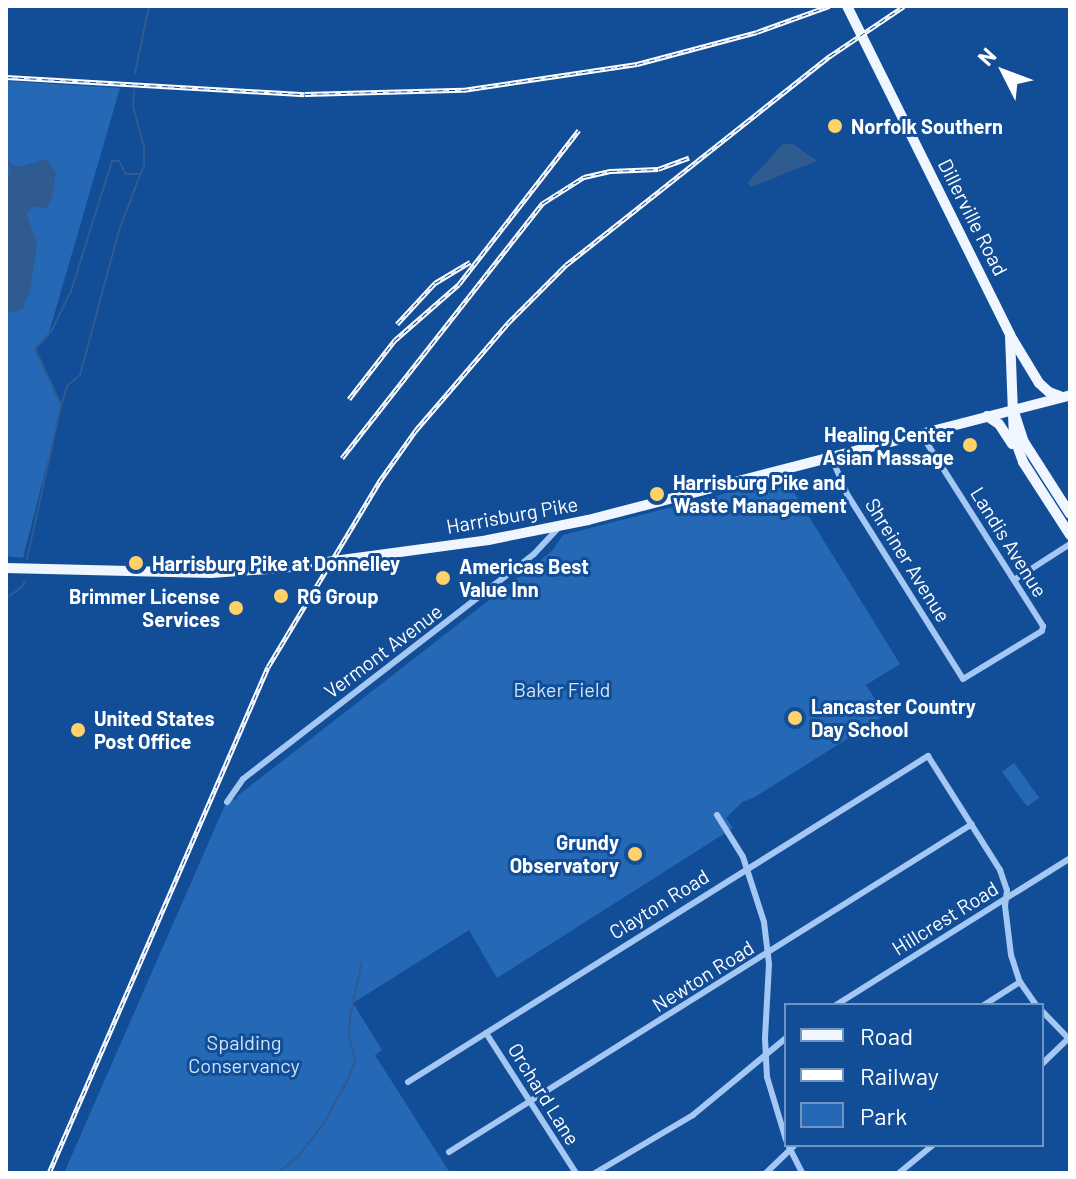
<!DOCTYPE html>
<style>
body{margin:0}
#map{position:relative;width:1076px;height:1179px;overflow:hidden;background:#124e98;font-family:Barlow,sans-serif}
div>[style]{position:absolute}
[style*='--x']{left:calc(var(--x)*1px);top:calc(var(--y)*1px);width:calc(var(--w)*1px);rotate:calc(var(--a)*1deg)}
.green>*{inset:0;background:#2568b6;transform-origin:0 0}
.water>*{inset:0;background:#2f5b91}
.stream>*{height:2px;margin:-1px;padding:0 1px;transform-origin:1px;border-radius:1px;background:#2f5b91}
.minor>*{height:6px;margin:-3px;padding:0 3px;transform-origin:3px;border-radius:3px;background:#a4c8f3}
.primary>*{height:10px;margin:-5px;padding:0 5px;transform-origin:5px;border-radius:5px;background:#f0f6ff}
.rail>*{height:5px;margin-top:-2.5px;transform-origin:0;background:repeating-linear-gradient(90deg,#124e98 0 6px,#fff 0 12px);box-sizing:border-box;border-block:2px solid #fff}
.dots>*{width:22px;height:22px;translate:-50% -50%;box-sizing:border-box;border:4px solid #124e98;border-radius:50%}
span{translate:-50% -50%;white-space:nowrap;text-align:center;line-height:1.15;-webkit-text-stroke:6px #124e98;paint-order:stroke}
.poi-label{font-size:20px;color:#fff;font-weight:700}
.left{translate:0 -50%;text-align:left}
.right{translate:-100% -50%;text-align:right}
.street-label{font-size:20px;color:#fff}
.park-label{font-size:20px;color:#cce3fd}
.frame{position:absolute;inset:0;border:8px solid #fff;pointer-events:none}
.legend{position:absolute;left:784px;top:1003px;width:260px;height:144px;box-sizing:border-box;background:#124e98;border:2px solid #7195c1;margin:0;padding:10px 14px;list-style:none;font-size:24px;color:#fff}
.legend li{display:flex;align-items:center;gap:16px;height:40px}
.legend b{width:40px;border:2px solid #7195c1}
.north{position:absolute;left:964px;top:32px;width:80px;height:80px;-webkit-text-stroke:6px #124e98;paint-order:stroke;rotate:312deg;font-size:22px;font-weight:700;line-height:32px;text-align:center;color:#fff}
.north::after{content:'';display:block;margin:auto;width:28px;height:36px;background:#fff;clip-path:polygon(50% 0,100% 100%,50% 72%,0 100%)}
</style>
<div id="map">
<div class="green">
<div style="clip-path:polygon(6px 81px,120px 88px,48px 336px,36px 349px,62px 405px,23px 558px,6px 556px)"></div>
<div style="clip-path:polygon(785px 478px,900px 664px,866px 685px,885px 715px,755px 797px,742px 802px,726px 818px,733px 828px,497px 978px,469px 930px,353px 1003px,382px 1050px,375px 1055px,450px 1173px,64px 1173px,228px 798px,238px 800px,236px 797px,552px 551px,563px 535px)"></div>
<div style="left:1014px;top:763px;width:43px;height:15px;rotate:54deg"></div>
</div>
<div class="water">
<div style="clip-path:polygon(783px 144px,793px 144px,817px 161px,751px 187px,747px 183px)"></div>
<div style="clip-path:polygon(46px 159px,56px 172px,52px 198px,47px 208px,32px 207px,27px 214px,37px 244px,30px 292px,22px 310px,7px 313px,6px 180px,11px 172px,6px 160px,18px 167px)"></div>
</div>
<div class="stream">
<div style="--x:135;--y:73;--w:68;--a:-78.2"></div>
<div style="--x:61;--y:405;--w:62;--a:-114.9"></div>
<div style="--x:35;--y:349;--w:23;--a:-47"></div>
<div style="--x:51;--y:332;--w:46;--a:-64"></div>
<div style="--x:71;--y:291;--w:136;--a:-72.5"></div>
<div style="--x:112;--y:161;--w:7;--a:0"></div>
<div style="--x:119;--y:161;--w:15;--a:62"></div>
<div style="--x:126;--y:174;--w:14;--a:0"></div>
<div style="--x:27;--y:559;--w:157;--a:-77.5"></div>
<div style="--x:61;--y:406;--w:21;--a:-73"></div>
<div style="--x:67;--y:386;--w:17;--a:-40"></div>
<div style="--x:80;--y:375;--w:150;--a:-74.9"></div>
<div style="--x:119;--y:230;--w:70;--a:-69"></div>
<div style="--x:144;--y:165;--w:18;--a:-90"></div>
<div style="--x:144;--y:147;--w:42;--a:-105"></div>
<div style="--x:133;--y:106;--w:16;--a:-86"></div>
<div style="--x:6;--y:598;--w:18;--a:-34"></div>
<div style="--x:21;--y:588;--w:8;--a:-60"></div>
<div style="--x:277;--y:1173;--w:25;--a:-37"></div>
<div style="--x:297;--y:1158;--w:44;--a:-52.4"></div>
<div style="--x:324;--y:1123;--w:52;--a:-61.5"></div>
<div style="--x:349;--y:1077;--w:17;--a:-69"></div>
<div style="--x:355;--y:1061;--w:27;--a:-103"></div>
<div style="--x:349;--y:1035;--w:18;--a:-87"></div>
<div style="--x:350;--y:1017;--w:56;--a:-77.7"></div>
</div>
<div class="minor">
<div style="--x:831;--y:456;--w:41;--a:67.2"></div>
<div style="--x:847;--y:494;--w:218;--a:57.9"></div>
<div style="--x:963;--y:679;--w:92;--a:-31.3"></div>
<div style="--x:1042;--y:631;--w:5;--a:-79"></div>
<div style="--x:1043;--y:626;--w:227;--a:-122.4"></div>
<div style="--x:1014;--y:580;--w:67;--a:-32.7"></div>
<div style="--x:227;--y:802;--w:28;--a:-55"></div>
<div style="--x:243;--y:779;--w:368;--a:-37.7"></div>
<div style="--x:534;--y:554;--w:38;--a:-47"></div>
<div style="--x:717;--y:815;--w:49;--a:58.2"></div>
<div style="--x:743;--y:857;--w:68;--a:72.1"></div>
<div style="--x:764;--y:922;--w:42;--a:83.2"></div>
<div style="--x:769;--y:964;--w:75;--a:93.1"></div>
<div style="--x:765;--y:1039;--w:38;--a:87"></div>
<div style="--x:767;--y:1077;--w:66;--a:73.2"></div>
<div style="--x:836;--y:1005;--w:276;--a:-32.1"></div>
<div style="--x:984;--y:1005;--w:43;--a:-32.6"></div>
<div style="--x:1042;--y:1011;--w:40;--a:46"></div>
<div style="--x:486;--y:1033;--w:166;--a:57.3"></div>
<div style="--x:1042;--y:1064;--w:39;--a:-44"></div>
<div style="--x:408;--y:1082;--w:614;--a:-32.08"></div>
<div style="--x:928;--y:756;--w:135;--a:57.7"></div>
<div style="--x:1000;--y:870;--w:21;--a:71"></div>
<div style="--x:1007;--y:890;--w:16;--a:97"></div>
<div style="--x:1005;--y:906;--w:49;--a:83"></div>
<div style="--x:1011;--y:955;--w:28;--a:72"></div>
<div style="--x:1020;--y:982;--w:28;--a:55"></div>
<div style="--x:788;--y:1145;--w:31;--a:63"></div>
<div style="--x:449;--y:1152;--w:617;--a:-32.09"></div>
<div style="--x:595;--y:1173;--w:114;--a:-30.6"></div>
<div style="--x:693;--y:1115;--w:121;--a:-39.6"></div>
<div style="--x:766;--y:1173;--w:40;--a:-44"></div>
<div style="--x:899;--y:1173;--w:44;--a:-39.5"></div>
</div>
<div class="primary">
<div style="--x:847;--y:6;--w:367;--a:63.6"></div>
<div style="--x:1010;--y:335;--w:102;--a:87.8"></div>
<div style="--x:1014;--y:437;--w:27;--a:70"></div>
<div style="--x:1023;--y:462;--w:87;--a:57.2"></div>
<div style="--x:1010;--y:335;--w:56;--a:58.9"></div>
<div style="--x:1039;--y:383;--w:13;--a:42"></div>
<div style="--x:1049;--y:392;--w:12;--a:20"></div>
<div style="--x:1015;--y:415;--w:28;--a:72"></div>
<div style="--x:1024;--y:442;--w:85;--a:57.4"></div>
<div style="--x:987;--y:416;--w:14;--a:34"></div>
<div style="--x:999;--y:424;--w:24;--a:57"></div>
<div style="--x:6;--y:568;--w:205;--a:1.4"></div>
<div style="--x:211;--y:573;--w:71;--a:-4"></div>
<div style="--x:282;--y:568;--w:208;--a:-7.7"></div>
<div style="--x:488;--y:540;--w:102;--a:-11.3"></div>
<div style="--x:588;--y:520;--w:498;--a:-14.5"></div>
</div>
<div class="rail">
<div style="--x:6;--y:77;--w:299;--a:3.3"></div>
<div style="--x:305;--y:94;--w:158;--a:-1.5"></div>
<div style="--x:463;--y:90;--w:176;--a:-8.5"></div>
<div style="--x:637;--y:64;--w:124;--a:-14.9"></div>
<div style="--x:757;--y:32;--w:77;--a:-19.9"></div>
<div style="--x:397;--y:324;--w:56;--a:-47.2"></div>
<div style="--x:435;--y:283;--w:41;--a:-31"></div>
<div style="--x:349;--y:399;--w:75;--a:-52.1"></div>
<div style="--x:395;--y:340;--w:85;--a:-41.2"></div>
<div style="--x:459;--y:284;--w:195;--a:-52.1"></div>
<div style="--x:342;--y:458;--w:325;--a:-51.8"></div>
<div style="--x:543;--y:203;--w:49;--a:-32.4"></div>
<div style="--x:584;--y:177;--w:28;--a:-13"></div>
<div style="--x:611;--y:171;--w:47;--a:-2.4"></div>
<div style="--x:658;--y:169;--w:33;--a:-20"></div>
<div style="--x:49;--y:1173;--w:551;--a:-66.6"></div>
<div style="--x:268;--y:667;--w:216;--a:-59"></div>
<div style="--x:379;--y:482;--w:64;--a:-54.6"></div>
<div style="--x:416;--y:430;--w:141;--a:-49.3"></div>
<div style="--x:508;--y:323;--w:82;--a:-45"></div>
<div style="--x:566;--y:265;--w:337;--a:-38.4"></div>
<div style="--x:830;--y:56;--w:89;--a:-34"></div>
</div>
<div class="dots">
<div style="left:835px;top:126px;background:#ffd166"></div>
<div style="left:970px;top:445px;background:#ffd166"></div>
<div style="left:657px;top:494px;background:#ffd166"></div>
<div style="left:136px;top:563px;background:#ffd166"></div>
<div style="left:443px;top:578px;background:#ffd166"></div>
<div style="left:281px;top:596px;background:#ffd166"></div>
<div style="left:236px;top:608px;background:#ffd166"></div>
<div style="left:795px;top:718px;background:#ffd166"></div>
<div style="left:78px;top:730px;background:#ffd166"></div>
<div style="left:635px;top:854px;background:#ffd166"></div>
</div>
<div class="poi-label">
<span class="left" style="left:851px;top:126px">Norfolk Southern</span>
<span class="right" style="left:954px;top:446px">Healing Center<br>Asian Massage</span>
<span class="left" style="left:673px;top:494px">Harrisburg Pike and<br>Waste Management</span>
<span class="left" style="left:152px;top:563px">Harrisburg Pike at Donnelley</span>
<span class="left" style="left:459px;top:578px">Americas Best<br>Value Inn</span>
<span class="right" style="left:220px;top:608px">Brimmer License<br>Services</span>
<span class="left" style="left:297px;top:596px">RG Group</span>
<span class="left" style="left:811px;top:718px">Lancaster Country<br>Day School</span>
<span class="left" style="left:94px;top:730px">United States<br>Post Office</span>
<span class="right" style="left:619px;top:854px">Grundy<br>Observatory</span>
</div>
<div class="street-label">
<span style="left:973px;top:217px;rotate:63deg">Dillerville Road</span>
<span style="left:512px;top:515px;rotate:-10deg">Harrisburg Pike</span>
<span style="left:1009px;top:542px;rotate:58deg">Landis Avenue</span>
<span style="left:908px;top:560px;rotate:58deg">Shreiner Avenue</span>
<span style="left:383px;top:651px;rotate:-37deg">Vermont Avenue</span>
<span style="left:659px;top:904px;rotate:-32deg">Clayton Road</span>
<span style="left:945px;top:918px;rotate:-32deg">Hillcrest Road</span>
<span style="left:703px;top:976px;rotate:-32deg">Newton Road</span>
<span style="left:544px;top:1094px;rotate:58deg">Orchard Lane</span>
</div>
<div class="park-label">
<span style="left:562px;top:689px">Baker Field</span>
<span style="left:244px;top:1054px">Spalding<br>Conservancy</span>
</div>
<div class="frame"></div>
<ul class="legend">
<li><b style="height:10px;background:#f0f6ff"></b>Road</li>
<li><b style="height:10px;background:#fff"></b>Railway</li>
<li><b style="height:22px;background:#2568b6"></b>Park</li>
</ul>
<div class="north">N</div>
</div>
